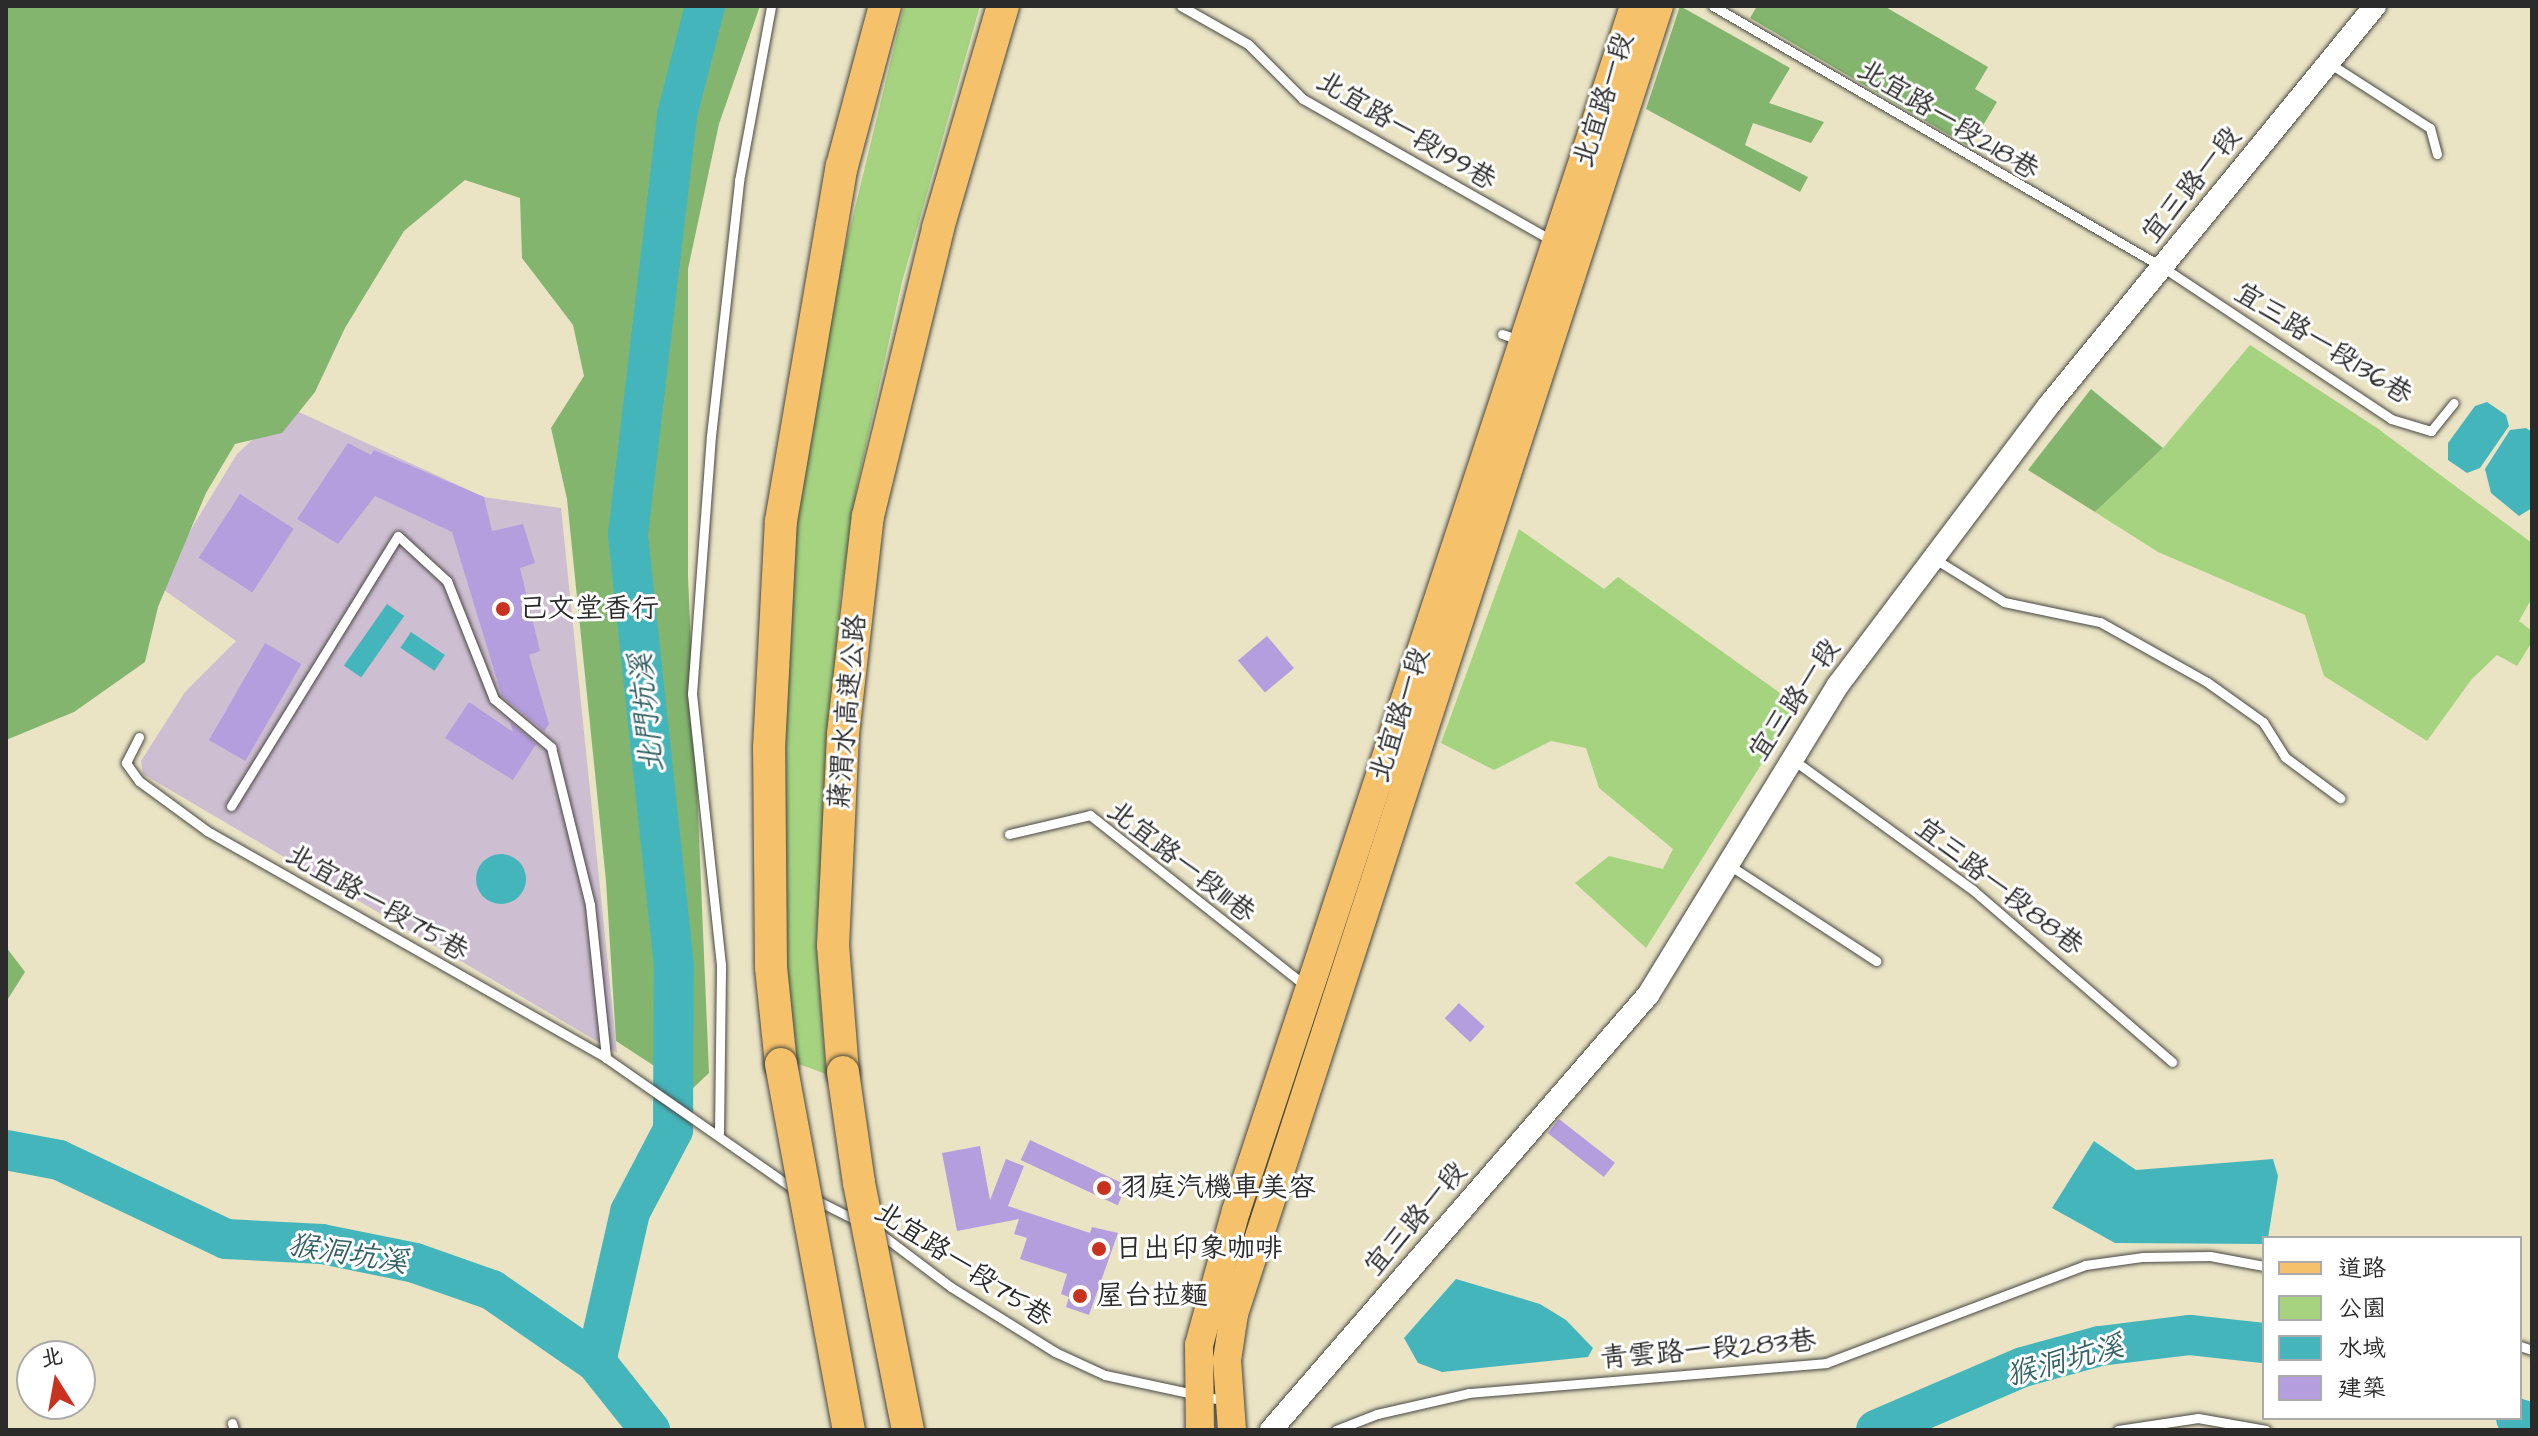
<!DOCTYPE html>
<meta charset="utf-8">
<style>
body{margin:0}
#map{position:relative;width:2538px;height:1436px;overflow:hidden;background:#eae4c5;font-family:"Architects Daughter","LXGW WenKai TC",sans-serif}
div>[style]{position:absolute}
[style*='--x']{left:calc(var(--x)*1px);top:calc(var(--y)*1px);width:calc(var(--w)*1px);rotate:calc(var(--a)*1deg)}
.industrial>*{inset:0;background:#cebed2}
.green>*{inset:0;background:#a6d380}
.forest>*{inset:0;background:#84b56e}
.water>*{inset:0;background:#45b5bc;transform-origin:0 0}
.round{border-radius:50%}
.river>*{height:40px;margin:-20px;padding:0 20px;transform-origin:20px;border-radius:20px;background:#45b5bc}
.building>*{inset:0;background:#b59ede;transform-origin:0 0}
.roads{filter:drop-shadow(0 0 2px #484742) drop-shadow(0 0 2px #484742)}
.service>*{height:9px;margin:-4.5px;padding:0 4.5px;transform-origin:4.5px;border-radius:4.5px;background:#fff}
.tertiary>*{height:22px;margin:-11px;padding:0 11px;transform-origin:11px;border-radius:11px;background:#fff}
.primary>*{height:28px;margin:-14px;padding:0 14px;transform-origin:14px;border-radius:14px;background:#f5c16b}
.motorway>*{height:32px;margin:-16px;padding:0 16px;transform-origin:16px;border-radius:16px;background:#f5c16b}
.bridges{filter:drop-shadow(0 0 2px #484742) drop-shadow(0 0 2px #484742)}
.motorway-bridge>*{height:32px;margin:-16px;padding:0 16px;transform-origin:16px;border-radius:16px;background:#f5c16b}
.dots>*{width:22px;height:22px;translate:-50% -50%;box-sizing:border-box;border:4px solid #fff;border-radius:50%}
span{translate:-50% -50%;white-space:nowrap;text-align:center;line-height:1.15;-webkit-text-stroke:6px #fff;paint-order:stroke}
.street-label{font-size:28px;color:#2b2b2b}
.poi-label{font-size:28px;color:#2b2b2b}
.left{translate:0 -50%;text-align:left}
.water-label{font-size:30px;color:#356265;font-style:italic}
.frame{position:absolute;inset:0;border:8px solid #2b2b2b;pointer-events:none}
.legend{position:absolute;left:2262px;top:1236px;width:260px;height:184px;box-sizing:border-box;background:#fff;border:2px solid #aaa;margin:0;padding:10px 14px;list-style:none;font-size:24px;color:#2b2b2b}
.legend li{display:flex;align-items:center;gap:16px;height:40px}
.legend b{width:40px;border:2px solid #aaa}
.north{position:absolute;left:16px;top:1340px;width:80px;height:80px;box-sizing:border-box;background:#fff;border:2px solid #aaa;border-radius:50%;rotate:349deg;font-size:22px;font-weight:700;line-height:32px;text-align:center;color:#2b2b2b}
.north::after{content:'';display:block;margin:auto;width:28px;height:36px;background:#c8321e;clip-path:polygon(50% 0,100% 100%,50% 72%,0 100%)}
</style>
<div id="map">
<div class="industrial">
<div style="clip-path:polygon(288px 407px,484px 497px,561px 508px,617px 1053px,143px 774px,141px 761px,185px 692px,236px 641px,157px 585px,237px 454px)"></div>
</div>
<div class="green">
<div style="clip-path:polygon(904px 6px,980px 6px,902px 282px,857px 486px,840px 599px,816px 942px,826px 1074px,796px 1063px,786px 965px,786px 648px,799px 489px,829px 315px)"></div>
<div style="clip-path:polygon(2250px 345px,2377px 428px,2532px 543px,2532px 598px,2519px 621px,2532px 631px,2532px 642px,2517px 666px,2497px 655px,2471px 680px,2427px 741px,2324px 676px,2305px 615px,2158px 552px,2095px 512px,2163px 448px)"></div>
<div style="clip-path:polygon(1519px 529px,1604px 589px,1618px 577px,1798px 706px,1646px 948px,1575px 883px,1609px 856px,1663px 869px,1673px 849px,1599px 788px,1586px 748px,1551px 741px,1494px 770px,1441px 743px)"></div>
</div>
<div class="forest">
<div style="clip-path:polygon(6px 6px,760px 6px,719px 124px,688px 269px,688px 576px,709px 1073px,691px 1090px,616px 1041px,606px 881px,567px 499px,551px 428px,584px 376px,573px 325px,522px 258px,520px 198px,465px 180px,404px 231px,345px 328px,315px 392px,282px 433px,235px 444px,206px 493px,158px 607px,145px 662px,74px 712px,6px 740px)"></div>
<div style="clip-path:polygon(1680px 6px,1790px 68px,1769px 103px,1824px 122px,1811px 143px,1753px 123px,1745px 145px,1808px 177px,1800px 192px,1646px 109px)"></div>
<div style="clip-path:polygon(1757px 6px,1884px 6px,1988px 67px,1975px 89px,1997px 102px,1970px 147px,1750px 18px)"></div>
<div style="clip-path:polygon(2091px 389px,2163px 448px,2095px 512px,2028px 470px)"></div>
<div style="clip-path:polygon(6px 947px,25px 972px,6px 1002px)"></div>
</div>
<div class="water">
<div style="clip-path:polygon(2487px 402px,2506px 415px,2509px 426px,2480px 468px,2467px 473px,2448px 460px,2448px 443px,2475px 406px)"></div>
<div style="clip-path:polygon(2526px 428px,2532px 432px,2532px 508px,2519px 516px,2491px 493px,2485px 469px,2510px 430px)"></div>
<div style="left:387px;top:604px;width:21px;height:75px;rotate:35deg"></div>
<div style="left:411px;top:632px;width:41px;height:19px;rotate:34deg"></div>
<div class="round" style="left:476px;top:854px;width:50px;height:50px"></div>
<div style="clip-path:polygon(2094px 1141px,2136px 1170px,2273px 1159px,2278px 1176px,2268px 1238px,2264px 1244px,2115px 1243px,2052px 1208px)"></div>
<div style="clip-path:polygon(1456px 1279px,1540px 1304px,1566px 1320px,1593px 1348px,1588px 1357px,1442px 1372px,1418px 1363px,1404px 1338px)"></div>
</div>
<div class="river">
<div style="--x:6;--y:1150;--w:54;--a:10.7"></div>
<div style="--x:59;--y:1160;--w:185;--a:25.3"></div>
<div style="--x:226;--y:1239;--w:96;--a:3"></div>
<div style="--x:322;--y:1244;--w:95;--a:11.5"></div>
<div style="--x:415;--y:1263;--w:82;--a:19.3"></div>
<div style="--x:492;--y:1290;--w:126;--a:34.7"></div>
<div style="--x:596;--y:1362;--w:87;--a:51.5"></div>
<div style="--x:596;--y:1362;--w:154;--a:-77.2"></div>
<div style="--x:630;--y:1212;--w:93;--a:-62.3"></div>
<div style="--x:673;--y:1130;--w:164;--a:-89.7"></div>
<div style="--x:674;--y:966;--w:434;--a:-96.1"></div>
<div style="--x:628;--y:534;--w:422;--a:-83.3"></div>
<div style="--x:677;--y:115;--w:113;--a:-75.6"></div>
<div style="--x:2516;--y:1418;--w:17;--a:17"></div>
<div style="--x:1876;--y:1430;--w:160;--a:-23.2"></div>
<div style="--x:2023;--y:1367;--w:80;--a:-15.3"></div>
<div style="--x:2100;--y:1346;--w:91;--a:-7"></div>
<div style="--x:2190;--y:1335;--w:74;--a:6.2"></div>
</div>
<div class="building">
<div style="clip-path:polygon(348px 443px,371px 455px,374px 450px,484px 497px,492px 531px,523px 524px,535px 563px,520px 568px,540px 651px,529px 655px,549px 724px,544px 731px,502px 696px,452px 532px,375px 496px,338px 544px,297px 519px)"></div>
<div style="left:240px;top:494px;width:64px;height:76px;rotate:33deg"></div>
<div style="left:1267px;top:636px;width:42px;height:38px;rotate:50deg"></div>
<div style="left:265px;top:643px;width:42px;height:112px;rotate:30deg"></div>
<div style="clip-path:polygon(469px 702px,513px 732px,510px 722px,536px 744px,513px 780px,445px 738px)"></div>
<div style="left:1459px;top:1003px;width:35px;height:21px;rotate:43deg"></div>
<div style="left:1559px;top:1119px;width:71px;height:18px;rotate:38deg"></div>
<div style="left:1030px;top:1140px;width:107px;height:22px;rotate:25deg"></div>
<div style="clip-path:polygon(980px 1146px,990px 1200px,1006px 1159px,1024px 1166px,1008px 1206px,1090px 1233px,1092px 1227px,1118px 1233px,1089px 1315px,1066px 1307px,1069px 1297px,1061px 1294px,1067px 1274px,1020px 1259px,1027px 1238px,1014px 1234px,1019px 1219px,957px 1231px,942px 1153px)"></div>
</div>
<div class="roads">
<div class="service">
<div style="--x:1181;--y:6;--w:77;--a:29.6"></div>
<div style="--x:1248;--y:44;--w:78;--a:45"></div>
<div style="--x:1303;--y:99;--w:285;--a:29.6"></div>
<div style="--x:1713;--y:6;--w:522;--a:30.15"></div>
<div style="--x:2164;--y:268;--w:273;--a:33.6"></div>
<div style="--x:2391;--y:419;--w:42;--a:16.7"></div>
<div style="--x:2431;--y:431;--w:36;--a:-51"></div>
<div style="--x:2329;--y:63;--w:120;--a:32.8"></div>
<div style="--x:2430;--y:128;--w:27;--a:75"></div>
<div style="--x:1502;--y:334;--w:21;--a:19"></div>
<div style="--x:1935;--y:559;--w:81;--a:31.9"></div>
<div style="--x:2004;--y:602;--w:98;--a:11.8"></div>
<div style="--x:2100;--y:622;--w:123;--a:29.3"></div>
<div style="--x:2207;--y:682;--w:69;--a:35.5"></div>
<div style="--x:2263;--y:722;--w:41;--a:57.8"></div>
<div style="--x:2285;--y:757;--w:69;--a:36.7"></div>
<div style="--x:139;--y:737;--w:29;--a:117"></div>
<div style="--x:126;--y:763;--w:22;--a:54"></div>
<div style="--x:139;--y:781;--w:84;--a:36.3"></div>
<div style="--x:207;--y:831;--w:459;--a:29.6"></div>
<div style="--x:606;--y:1058;--w:233;--a:34.9"></div>
<div style="--x:1792;--y:759;--w:223;--a:35.9"></div>
<div style="--x:1973;--y:890;--w:263;--a:40.8"></div>
<div style="--x:231;--y:806;--w:317;--a:-58.3"></div>
<div style="--x:398;--y:536;--w:67;--a:42.6"></div>
<div style="--x:447;--y:581;--w:127;--a:68.3"></div>
<div style="--x:494;--y:699;--w:75;--a:40.1"></div>
<div style="--x:551;--y:747;--w:163;--a:76.1"></div>
<div style="--x:590;--y:905;--w:154;--a:84"></div>
<div style="--x:1009;--y:834;--w:83;--a:-13.2"></div>
<div style="--x:1090;--y:815;--w:277;--a:38.4"></div>
<div style="--x:1729;--y:865;--w:176;--a:33.1"></div>
<div style="--x:719;--y:1133;--w:168;--a:-89.3"></div>
<div style="--x:721;--y:965;--w:273;--a:-96.1"></div>
<div style="--x:692;--y:694;--w:259;--a:-85.8"></div>
<div style="--x:711;--y:436;--w:257;--a:-83.7"></div>
<div style="--x:739;--y:181;--w:178;--a:-79.6"></div>
<div style="--x:814;--y:1199;--w:49;--a:26.6"></div>
<div style="--x:878;--y:1232;--w:91;--a:37"></div>
<div style="--x:951;--y:1287;--w:123;--a:32"></div>
<div style="--x:1055;--y:1352;--w:55;--a:24.7"></div>
<div style="--x:1105;--y:1375;--w:124;--a:12.1"></div>
<div style="--x:2520;--y:1346;--w:13;--a:18"></div>
<div style="--x:232;--y:1423;--w:7;--a:74"></div>
<div style="--x:1336;--y:1430;--w:44;--a:-21.3"></div>
<div style="--x:1377;--y:1414;--w:94;--a:-12.9"></div>
<div style="--x:1469;--y:1393;--w:358;--a:-4.8"></div>
<div style="--x:1826;--y:1363;--w:277;--a:-20.7"></div>
<div style="--x:2085;--y:1265;--w:59;--a:-7.9"></div>
<div style="--x:2143;--y:1257;--w:67;--a:-0.9"></div>
<div style="--x:2210;--y:1256;--w:55;--a:10.5"></div>
<div style="--x:2118;--y:1430;--w:81;--a:-8.5"></div>
<div style="--x:2198;--y:1418;--w:69;--a:10"></div>
</div>
<div class="tertiary">
<div style="--x:1271;--y:1430;--w:576;--a:-49.09"></div>
<div style="--x:1648;--y:995;--w:364;--a:-58.5"></div>
<div style="--x:1838;--y:685;--w:351;--a:-53"></div>
<div style="--x:2049;--y:405;--w:515;--a:-50.75"></div>
</div>
<div class="primary">
<div style="--x:1200;--y:1430;--w:85;--a:-90.7"></div>
<div style="--x:1199;--y:1345;--w:139;--a:-74.6"></div>
<div style="--x:1236;--y:1211;--w:1269;--a:-71.72"></div>
<div style="--x:1232;--y:1430;--w:70;--a:-94.1"></div>
<div style="--x:1227;--y:1360;--w:47;--a:-81.3"></div>
<div style="--x:1234;--y:1314;--w:1375;--a:-72"></div>
</div>
<div class="motorway">
<div style="--x:781;--y:1064;--w:98;--a:-95.9"></div>
<div style="--x:771;--y:967;--w:219;--a:-90.5"></div>
<div style="--x:769;--y:748;--w:227;--a:-87"></div>
<div style="--x:781;--y:521;--w:360;--a:-80.3"></div>
<div style="--x:842;--y:166;--w:166;--a:-75"></div>
<div style="--x:843;--y:1072;--w:126;--a:-94.5"></div>
<div style="--x:833;--y:946;--w:212;--a:-87.3"></div>
<div style="--x:843;--y:734;--w:219;--a:-83.5"></div>
<div style="--x:868;--y:516;--w:296;--a:-76.3"></div>
<div style="--x:938;--y:228;--w:231;--a:-73.7"></div>
</div>
</div>
<div class="bridges">
<div class="motorway-bridge">
<div style="--x:781;--y:1064;--w:372;--a:79.5"></div>
<div style="--x:843;--y:1072;--w:112;--a:81.8"></div>
<div style="--x:859;--y:1183;--w:252;--a:78.8"></div>
</div>
</div>
<div class="dots">
<div style="left:503px;top:609px;background:#c8321e"></div>
<div style="left:1104px;top:1188px;background:#c8321e"></div>
<div style="left:1099px;top:1249px;background:#c8321e"></div>
<div style="left:1080px;top:1296px;background:#c8321e"></div>
</div>
<div class="street-label">
<span style="left:1604px;top:100px;rotate:-72deg">北宜路一段</span>
<span style="left:1948px;top:120px;rotate:31deg">北宜路一段218巷</span>
<span style="left:1406px;top:131px;rotate:31deg">北宜路一段199巷</span>
<span style="left:2192px;top:185px;rotate:-51deg">宜三路一段</span>
<span style="left:2323px;top:344px;rotate:32deg">宜三路一段136巷</span>
<span style="left:1795px;top:700px;rotate:-56deg">宜三路一段</span>
<span style="left:848px;top:712px;rotate:-85deg">蔣渭水高速公路</span>
<span style="left:1400px;top:715px;rotate:-72deg">北宜路一段</span>
<span style="left:1181px;top:862px;rotate:38deg">北宜路一段111巷</span>
<span style="left:1999px;top:887px;rotate:38deg">宜三路一段88巷</span>
<span style="left:377px;top:903px;rotate:30deg">北宜路一段75巷</span>
<span style="left:1416px;top:1219px;rotate:-49deg">宜三路一段</span>
<span style="left:963px;top:1265px;rotate:33deg">北宜路一段75巷</span>
<span style="left:1708px;top:1350px;rotate:-5deg">青雲路一段283巷</span>
</div>
<div class="poi-label">
<span class="left" style="left:519px;top:609px">己文堂香行</span>
<span class="left" style="left:1120px;top:1188px">羽庭汽機車美容</span>
<span class="left" style="left:1115px;top:1249px">日出印象咖啡</span>
<span class="left" style="left:1096px;top:1296px">屋台拉麵</span>
</div>
<div class="water-label">
<span style="left:647px;top:713px;rotate:-96deg">北門坑溪</span>
<span style="left:348px;top:1254px;rotate:9deg">猴洞坑溪</span>
<span style="left:2065px;top:1361px;rotate:-15deg">猴洞坑溪</span>
</div>
<div class="frame"></div>
<ul class="legend">
<li><b style="height:10px;background:#f5c16b"></b>道路</li>
<li><b style="height:22px;background:#a6d380"></b>公園</li>
<li><b style="height:22px;background:#45b5bc"></b>水域</li>
<li><b style="height:22px;background:#b59ede"></b>建築</li>
</ul>
<div class="north">北</div>
</div>
